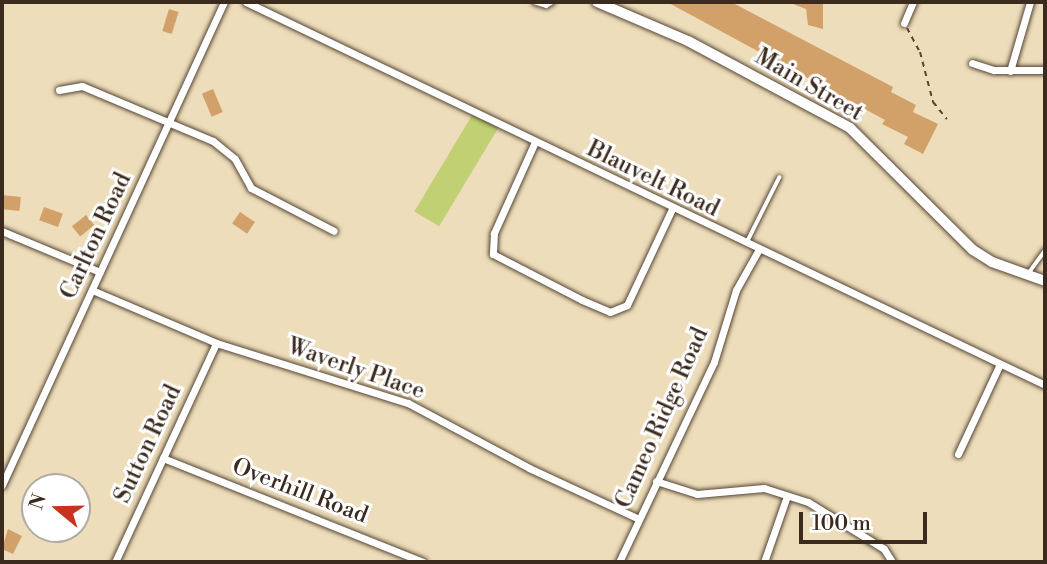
<!DOCTYPE html>
<style>
body{margin:0}
#map{position:relative;width:1047px;height:564px;overflow:hidden;background:#edddba;font-family:"Libre Bodoni",serif}
div>[style]{position:absolute}
[style*='--x']{left:calc(var(--x)*1px);top:calc(var(--y)*1px);width:calc(var(--w)*1px);rotate:calc(var(--a)*1deg)}
.green>*{inset:0;background:#c1d072;transform-origin:0 0}
.building>*{inset:0;background:#d2a069;transform-origin:0 0}
.path>*{height:2px;margin-top:-1px;transform-origin:0;background:repeating-linear-gradient(90deg,#564535 0 5px,transparent 0 10px)}
.roads{filter:drop-shadow(0 0 2px #564535) drop-shadow(0 0 2px #564535)}
.lane>*{height:3.5px;margin:-1.75px;padding:0 1.75px;transform-origin:1.75px;border-radius:1.75px;background:#fff}
.street>*{height:7px;margin:-3.5px;padding:0 3.5px;transform-origin:3.5px;border-radius:3.5px;background:#fff}
.secondary>*{height:10px;margin:-5px;padding:0 5px;transform-origin:5px;border-radius:5px;background:#fff}
span{translate:-50% -50%;white-space:nowrap;text-align:center;line-height:1.15;-webkit-text-stroke:6px #fff;paint-order:stroke}
.street-label{font-size:23px;color:#3b2a1e}
.frame{position:absolute;inset:0;border:4px solid #3b2a1e;pointer-events:none}
.north{position:absolute;left:21px;top:473px;width:70px;height:70px;box-sizing:border-box;background:#fff;border:2px solid #b1aaa5;border-radius:50%;rotate:289deg;font-size:19px;font-weight:700;line-height:28px;text-align:center;color:#3b2a1e}
.north::after{content:'';display:block;margin:auto;width:24px;height:32px;background:#c8321e;clip-path:polygon(50% 0,100% 100%,50% 72%,0 100%)}
.scale{position:absolute;left:799px;top:512px;width:128px;height:32px;box-sizing:border-box;border:4px solid #3b2a1e;border-top:0;padding-left:9px;font-size:21px;line-height:24px;white-space:nowrap;color:#3b2a1e;-webkit-text-stroke:5px #fff;paint-order:stroke}
</style>
<div id="map">
<div class="green">
<div style="left:474px;top:112px;width:29px;height:116px;rotate:31deg"></div>
</div>
<div class="building">
<div style="clip-path:polygon(667px 2px,731px 2px,893px 87px,891px 92px,916px 105px,913px 112px,938px 124px,923px 154px,904px 144px,908px 137px,882px 124px,885px 120px)"></div>
<div style="clip-path:polygon(788px 2px,823px 2px,823px 29px,808px 25px,806px 9px)"></div>
<div style="left:169px;top:9px;width:10px;height:23px;rotate:17deg"></div>
<div style="left:213px;top:89px;width:25px;height:12px;rotate:67deg"></div>
<div style="left:2px;top:195px;width:19px;height:14px;rotate:6deg"></div>
<div style="left:44px;top:207px;width:20px;height:14px;rotate:20deg"></div>
<div style="left:240px;top:212px;width:18px;height:14px;rotate:34deg"></div>
<div style="left:86px;top:215px;width:13px;height:18px;rotate:51deg"></div>
<div style="clip-path:polygon(8px 529px,22px 536px,13px 554px,2px 549px)"></div>
</div>
<div class="path">
<div style="--x:907;--y:28;--w:27;--a:62"></div>
<div style="--x:920;--y:52;--w:52;--a:75.4"></div>
<div style="--x:933;--y:102;--w:22;--a:51"></div>
</div>
<div class="roads">
<div class="lane">
<div style="--x:534;--y:2;--w:13;--a:18"></div>
<div style="--x:546;--y:6;--w:8;--a:-30"></div>
<div style="--x:747;--y:242;--w:72;--a:-63.4"></div>
<div style="--x:1028;--y:274;--w:29;--a:-54"></div>
</div>
<div class="street">
<div style="--x:246;--y:2;--w:886;--a:25.61"></div>
<div style="--x:904;--y:23;--w:23;--a:-67"></div>
<div style="--x:972;--y:63;--w:23;--a:18"></div>
<div style="--x:994;--y:70;--w:51;--a:0"></div>
<div style="--x:1010;--y:71;--w:72;--a:-73.8"></div>
<div style="--x:59;--y:90;--w:23;--a:-10"></div>
<div style="--x:82;--y:86;--w:142;--a:22.8"></div>
<div style="--x:213;--y:141;--w:28;--a:39"></div>
<div style="--x:235;--y:159;--w:33;--a:61"></div>
<div style="--x:251;--y:188;--w:93;--a:27.4"></div>
<div style="--x:534;--y:144;--w:98;--a:114.2"></div>
<div style="--x:494;--y:233;--w:21;--a:93"></div>
<div style="--x:493;--y:254;--w:100;--a:27.3"></div>
<div style="--x:582;--y:300;--w:30;--a:23"></div>
<div style="--x:610;--y:312;--w:18;--a:-22"></div>
<div style="--x:627;--y:305;--w:106;--a:-64.9"></div>
<div style="--x:2;--y:231;--w:106;--a:22.7"></div>
<div style="--x:92;--y:290;--w:135;--a:23.1"></div>
<div style="--x:216;--y:343;--w:201;--a:17.4"></div>
<div style="--x:408;--y:403;--w:137;--a:28.2"></div>
<div style="--x:529;--y:468;--w:121;--a:24.9"></div>
<div style="--x:958;--y:454;--w:99;--a:-65"></div>
<div style="--x:163;--y:458;--w:280;--a:21.8"></div>
<div style="--x:656;--y:481;--w:43;--a:17.6"></div>
<div style="--x:697;--y:494;--w:67;--a:-5.1"></div>
<div style="--x:764;--y:488;--w:46;--a:17.7"></div>
<div style="--x:808;--y:502;--w:89;--a:31.7"></div>
<div style="--x:884;--y:549;--w:15;--a:58"></div>
<div style="--x:2;--y:485;--w:532;--a:-65.32"></div>
<div style="--x:115;--y:562;--w:241;--a:-65.2"></div>
<div style="--x:619;--y:562;--w:221;--a:-64.6"></div>
<div style="--x:714;--y:362;--w:75;--a:-73"></div>
<div style="--x:736;--y:290;--w:45;--a:-60.6"></div>
<div style="--x:764;--y:562;--w:70;--a:-70.8"></div>
</div>
<div class="secondary">
<div style="--x:597;--y:2;--w:99;--a:23.2"></div>
<div style="--x:688;--y:41;--w:184;--a:28.2"></div>
<div style="--x:850;--y:128;--w:173;--a:44.8"></div>
<div style="--x:973;--y:250;--w:22;--a:32"></div>
<div style="--x:992;--y:262;--w:56;--a:19.7"></div>
</div>
</div>
<div class="street-label">
<span style="left:809px;top:85px;rotate:30deg">Main Street</span>
<span style="left:653px;top:179px;rotate:26deg">Blauvelt Road</span>
<span style="left:96px;top:236px;rotate:-65deg">Carlton Road</span>
<span style="left:356px;top:369px;rotate:19deg">Waverly Place</span>
<span style="left:662px;top:418px;rotate:-66deg">Cameo Ridge Road</span>
<span style="left:148px;top:444px;rotate:-65deg">Sutton Road</span>
<span style="left:300px;top:491px;rotate:21deg">Overhill Road</span>
</div>
<div class="frame"></div>
<div class="north">N</div>
<div class="scale">100 m</div>
</div>
